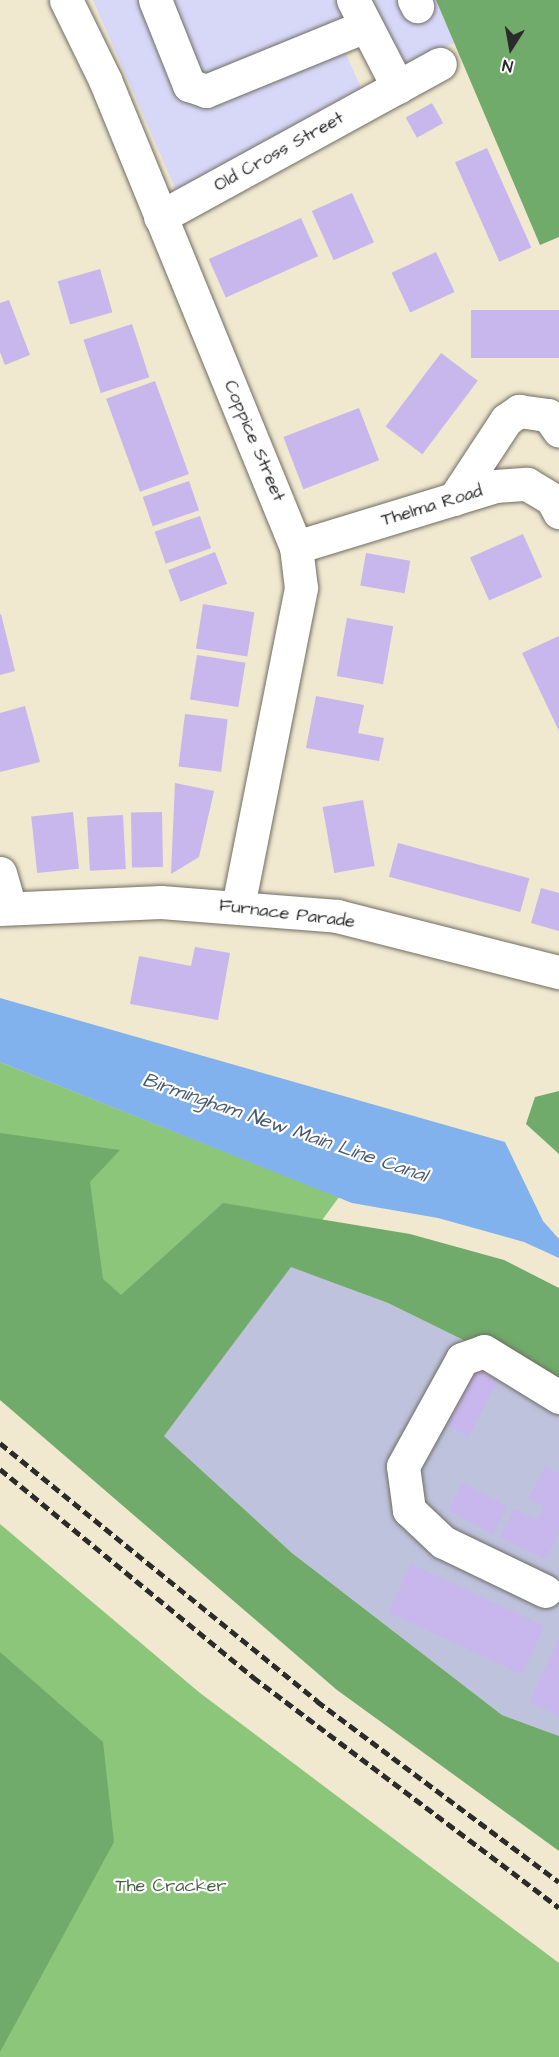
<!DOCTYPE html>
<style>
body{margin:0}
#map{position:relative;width:559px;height:2057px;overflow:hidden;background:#f0e8cf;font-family:"Architects Daughter",sans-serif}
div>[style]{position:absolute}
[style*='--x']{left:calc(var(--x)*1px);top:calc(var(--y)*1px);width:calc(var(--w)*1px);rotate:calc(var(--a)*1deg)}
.built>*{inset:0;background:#d7d7f8}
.industrial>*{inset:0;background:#bfc2dd}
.green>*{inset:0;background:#8bc67b}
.forest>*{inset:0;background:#70ab6b}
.water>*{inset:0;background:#82b2ed}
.building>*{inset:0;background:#c7b7ec;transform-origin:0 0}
.roads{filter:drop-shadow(0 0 2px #706d64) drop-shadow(0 0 2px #706d64)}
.minor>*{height:33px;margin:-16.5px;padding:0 16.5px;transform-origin:16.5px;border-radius:16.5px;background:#fff}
.rail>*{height:4.5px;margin-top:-2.25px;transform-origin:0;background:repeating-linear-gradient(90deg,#2b2b2b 0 9px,transparent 0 13.5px)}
span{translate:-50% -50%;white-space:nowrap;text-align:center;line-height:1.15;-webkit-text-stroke:4.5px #fff;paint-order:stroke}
.street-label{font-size:18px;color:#2b2b2b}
.park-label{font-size:18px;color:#4d6147}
.water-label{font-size:20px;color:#495a6f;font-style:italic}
.north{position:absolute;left:481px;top:18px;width:60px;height:60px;-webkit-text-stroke:4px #fff;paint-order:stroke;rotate:191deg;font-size:16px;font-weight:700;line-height:24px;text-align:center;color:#2b2b2b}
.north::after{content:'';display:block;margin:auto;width:21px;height:27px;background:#2b2b2b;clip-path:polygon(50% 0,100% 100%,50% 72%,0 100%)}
</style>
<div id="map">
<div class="built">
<div style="clip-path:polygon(93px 0,436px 0,456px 42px,406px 67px,385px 31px,343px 47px,361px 88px,176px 190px)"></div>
</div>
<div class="industrial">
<div style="clip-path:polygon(291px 1266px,388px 1303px,559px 1387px,559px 1736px,502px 1715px,292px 1553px,164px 1436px)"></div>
</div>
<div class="green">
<div style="clip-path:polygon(0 1062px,339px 1197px,164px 1436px,0 1361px)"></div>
<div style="clip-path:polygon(0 1524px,200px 1693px,559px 1963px,559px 2057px,0 2057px)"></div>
</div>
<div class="forest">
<div style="clip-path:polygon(436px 0,559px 0,559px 237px,540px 245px)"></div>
<div style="clip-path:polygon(559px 1091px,559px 1154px,526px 1124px,535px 1097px)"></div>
<div style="clip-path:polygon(0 1133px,120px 1150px,90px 1182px,103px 1279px,121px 1295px,223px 1203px,410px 1234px,504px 1260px,559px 1288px,559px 1387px,388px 1303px,291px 1267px,164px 1436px,292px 1553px,502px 1715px,559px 1736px,559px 1851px,337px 1690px,0 1400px)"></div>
<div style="clip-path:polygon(0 1652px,103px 1742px,114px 1842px,0 2052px)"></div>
</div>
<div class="water">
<div style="clip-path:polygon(0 998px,505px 1142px,543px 1221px,559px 1239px,559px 1258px,524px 1242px,438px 1218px,352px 1203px,0 1062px)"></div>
</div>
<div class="building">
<div style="left:432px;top:103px;width:23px;height:30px;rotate:61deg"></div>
<div style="left:487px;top:148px;width:109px;height:35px;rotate:66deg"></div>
<div style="left:352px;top:193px;width:54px;height:44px;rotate:66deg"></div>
<div style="left:301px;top:218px;width:42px;height:101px;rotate:66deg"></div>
<div style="left:436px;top:252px;width:44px;height:49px;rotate:65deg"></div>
<div style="left:100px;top:269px;width:45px;height:44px;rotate:74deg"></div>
<div style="clip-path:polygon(9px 300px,30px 355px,5px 365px,0 352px,0 303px)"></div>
<div style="left:559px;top:310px;width:48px;height:88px;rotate:90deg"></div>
<div style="left:132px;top:324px;width:56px;height:51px;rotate:72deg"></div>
<div style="left:441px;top:353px;width:46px;height:92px;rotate:37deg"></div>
<div style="left:155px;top:381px;width:99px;height:52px;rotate:70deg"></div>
<div style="left:359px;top:408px;width:56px;height:81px;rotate:69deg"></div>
<div style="left:189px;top:481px;width:31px;height:49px;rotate:71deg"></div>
<div style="left:200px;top:516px;width:34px;height:48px;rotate:71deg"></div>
<div style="left:523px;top:534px;width:47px;height:58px;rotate:66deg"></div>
<div style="left:215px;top:552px;width:34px;height:50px;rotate:69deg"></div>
<div style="left:366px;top:553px;width:45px;height:33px;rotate:10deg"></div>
<div style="left:203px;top:604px;width:52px;height:45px;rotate:9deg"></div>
<div style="clip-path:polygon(1px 614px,15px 671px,0 675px,0 615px)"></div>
<div style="left:347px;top:618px;width:47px;height:59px;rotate:10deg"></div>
<div style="clip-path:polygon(559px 636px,559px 731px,522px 653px)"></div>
<div style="left:197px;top:655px;width:49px;height:45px;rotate:9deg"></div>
<div style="clip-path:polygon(316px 696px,364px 705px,358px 733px,384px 738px,379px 761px,306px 748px)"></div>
<div style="clip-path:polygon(25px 706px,40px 762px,0 772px,0 713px)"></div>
<div style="left:185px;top:714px;width:43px;height:53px;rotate:7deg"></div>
<div style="clip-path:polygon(175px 783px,214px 791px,199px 857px,171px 874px)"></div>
<div style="left:363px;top:800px;width:67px;height:41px;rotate:80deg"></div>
<div style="left:73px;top:812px;width:57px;height:42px;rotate:84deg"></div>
<div style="left:162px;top:812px;width:55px;height:31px;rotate:89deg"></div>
<div style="left:123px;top:815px;width:54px;height:36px;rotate:87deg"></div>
<div style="left:398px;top:843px;width:136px;height:35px;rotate:15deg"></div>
<div style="clip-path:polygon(541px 888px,559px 893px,559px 931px,531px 923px)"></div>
<div style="clip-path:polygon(195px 947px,230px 953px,218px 1020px,130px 1004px,139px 956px,191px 966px)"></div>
<div style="left:477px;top:1369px;width:24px;height:64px;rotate:28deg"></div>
<div style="clip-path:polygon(545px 1466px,559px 1473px,559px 1532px,546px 1559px,500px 1537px,514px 1509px,537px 1520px,544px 1506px,529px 1499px)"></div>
<div style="left:463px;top:1483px;width:50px;height:31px;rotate:28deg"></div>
<div style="left:411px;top:1564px;width:147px;height:53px;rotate:25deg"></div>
<div style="clip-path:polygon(559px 1639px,559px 1716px,529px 1702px)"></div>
</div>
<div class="roads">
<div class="minor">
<div style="--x:66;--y:0;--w:89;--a:64"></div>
<div style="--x:105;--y:80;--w:505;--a:67.76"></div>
<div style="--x:296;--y:547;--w:41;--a:83"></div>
<div style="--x:301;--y:588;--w:324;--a:101.2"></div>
<div style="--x:155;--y:0;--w:92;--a:68.2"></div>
<div style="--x:189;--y:85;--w:18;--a:19"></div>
<div style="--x:206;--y:91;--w:172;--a:-22.2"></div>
<div style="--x:353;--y:0;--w:98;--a:62.7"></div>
<div style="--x:414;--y:0;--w:7;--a:63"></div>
<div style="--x:160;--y:217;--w:319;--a:-28.7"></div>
<div style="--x:454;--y:499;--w:95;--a:-56.6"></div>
<div style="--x:506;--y:420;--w:16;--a:-35"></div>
<div style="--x:519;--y:411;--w:29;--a:8"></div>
<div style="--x:548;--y:415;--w:19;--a:55"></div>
<div style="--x:296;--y:547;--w:208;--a:-17"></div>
<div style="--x:495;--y:486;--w:32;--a:-4"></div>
<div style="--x:527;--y:484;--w:29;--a:31"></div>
<div style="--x:552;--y:499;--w:15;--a:62"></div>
<div style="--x:0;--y:873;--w:36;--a:74"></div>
<div style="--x:0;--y:909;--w:161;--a:-2.5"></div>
<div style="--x:161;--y:902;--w:177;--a:4.5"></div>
<div style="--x:337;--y:916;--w:229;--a:14.2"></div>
<div style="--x:545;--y:1591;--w:113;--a:-154.3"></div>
<div style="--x:443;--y:1542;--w:47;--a:-136.7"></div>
<div style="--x:409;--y:1510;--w:44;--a:-97.8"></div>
<div style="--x:403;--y:1466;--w:122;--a:-61.1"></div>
<div style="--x:462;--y:1359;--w:23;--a:-20"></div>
<div style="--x:484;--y:1351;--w:88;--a:31.5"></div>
</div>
</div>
<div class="rail">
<div style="--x:0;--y:1443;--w:409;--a:39.1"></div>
<div style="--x:317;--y:1701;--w:302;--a:36.8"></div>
<div style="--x:0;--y:1469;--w:328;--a:39.4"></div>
<div style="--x:253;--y:1677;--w:383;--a:37"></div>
</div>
<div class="street-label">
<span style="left:279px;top:152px;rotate:-29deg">Old Cross Street</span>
<span style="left:254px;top:441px;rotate:67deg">Coppice Street</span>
<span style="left:432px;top:506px;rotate:-17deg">Thelma Road</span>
<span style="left:287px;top:914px;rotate:7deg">Furnace Parade</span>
</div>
<div class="park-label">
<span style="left:171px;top:1886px">The Cracker</span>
</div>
<div class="water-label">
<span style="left:285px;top:1128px;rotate:19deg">Birmingham New Main Line Canal</span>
</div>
<div class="north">N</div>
</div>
